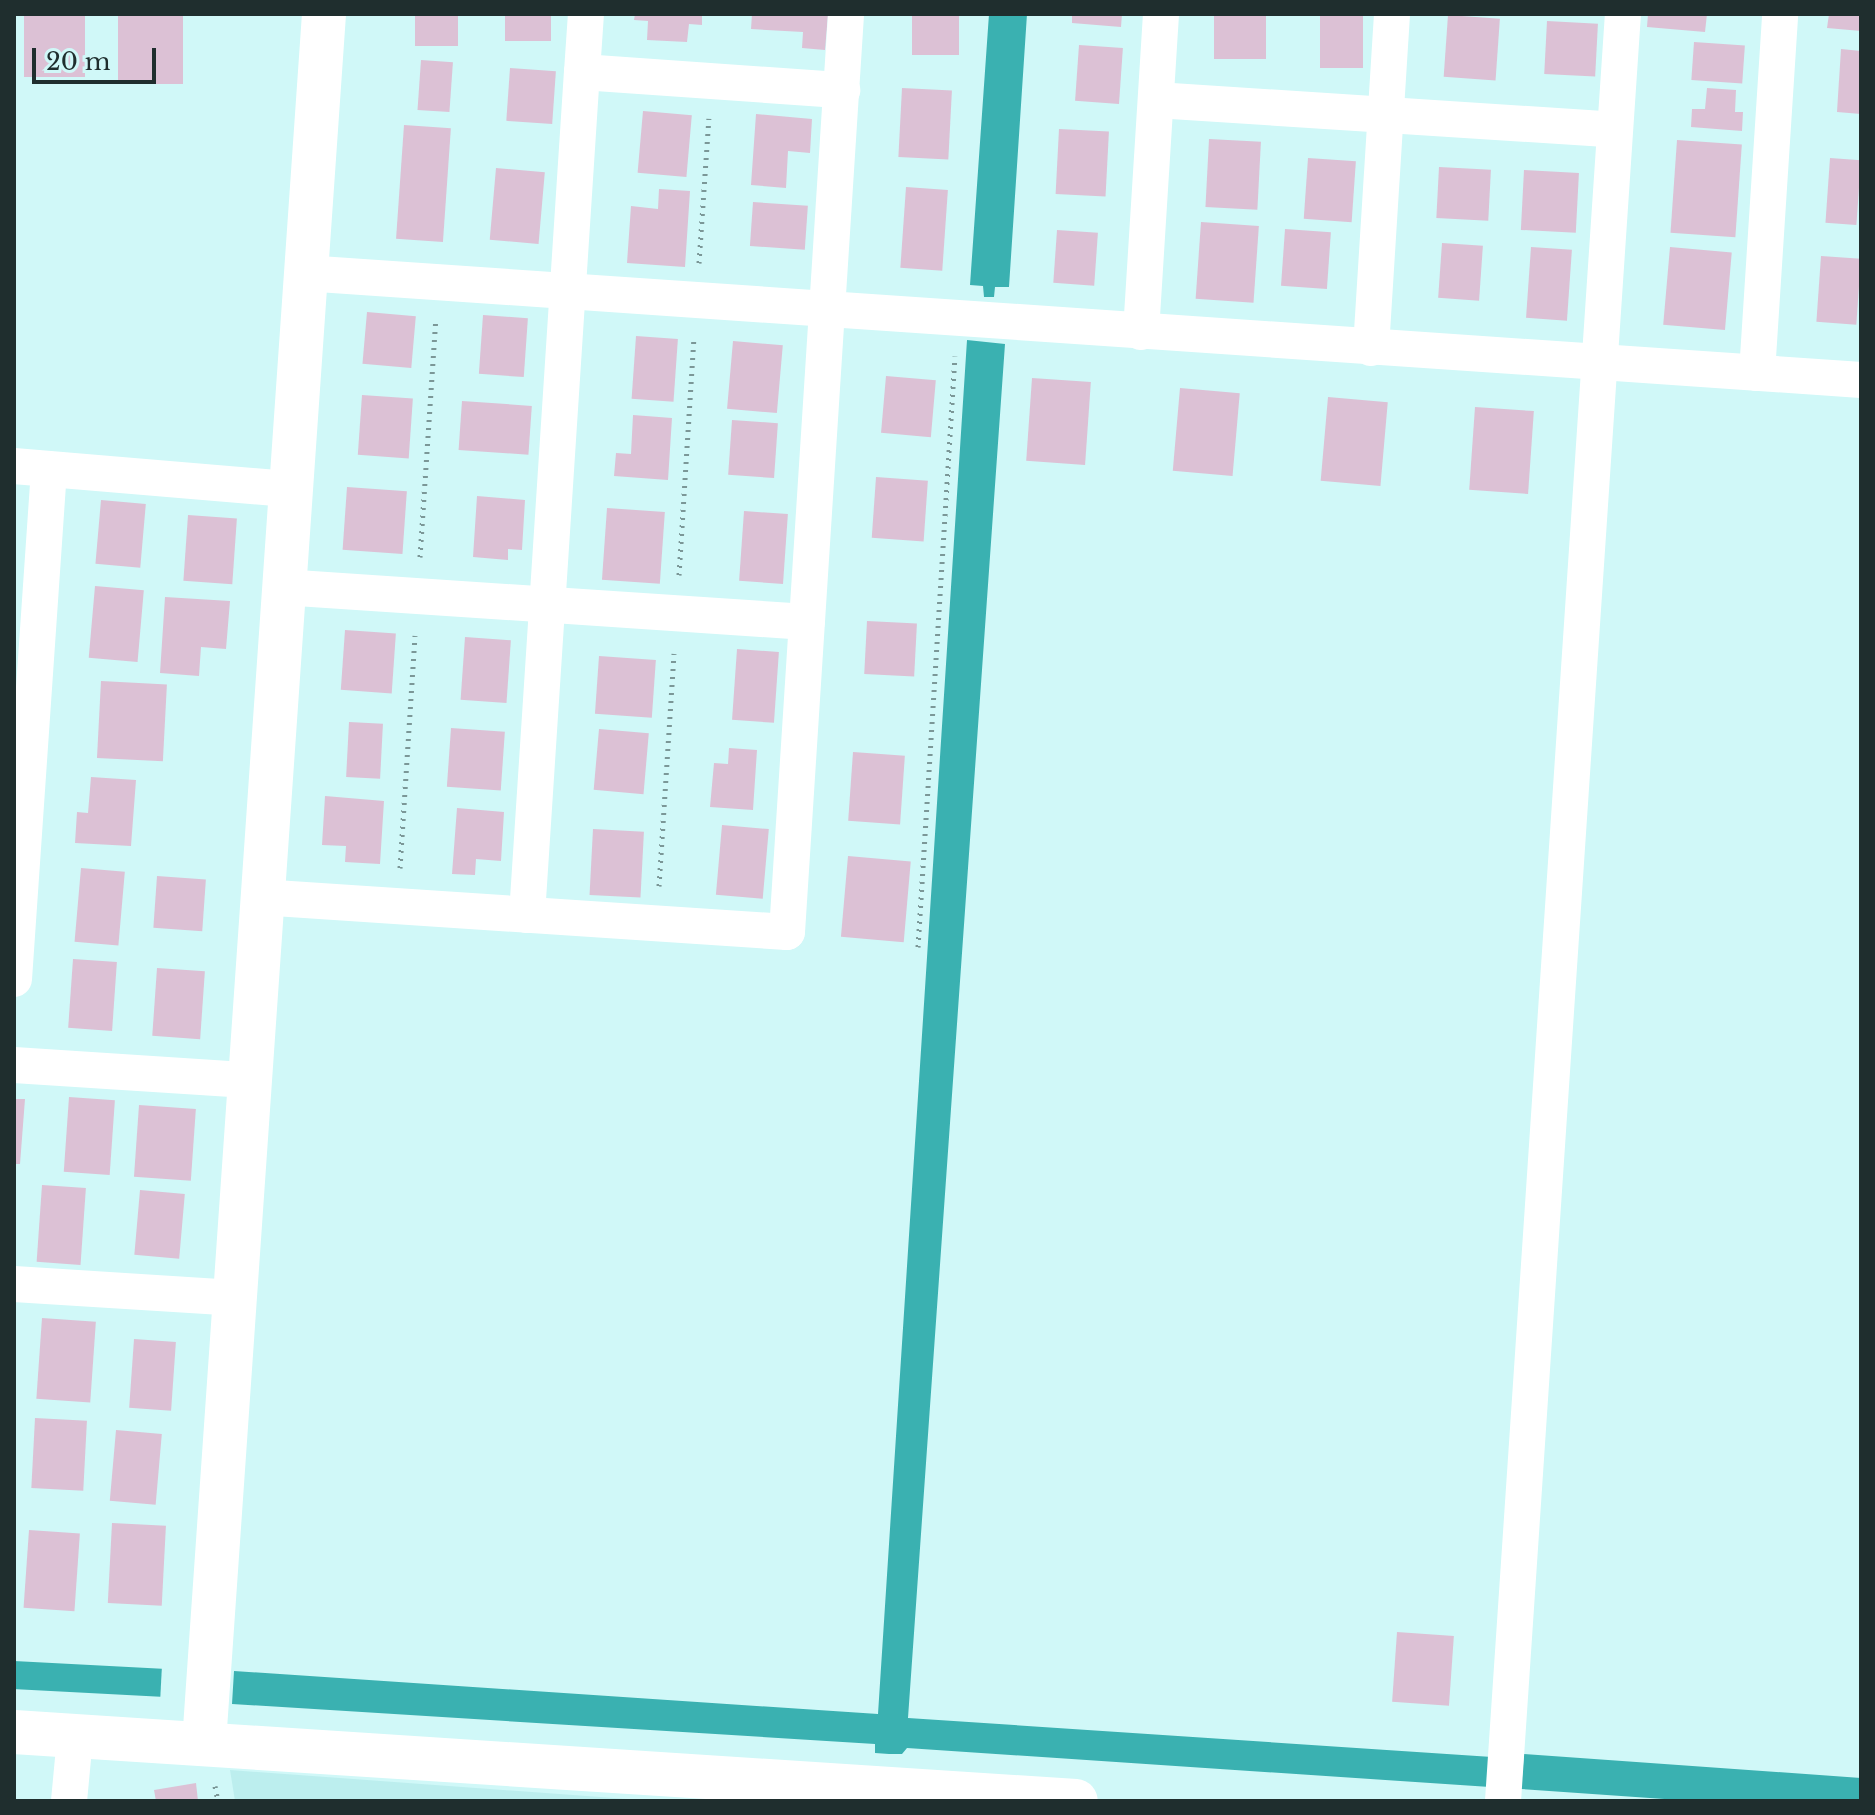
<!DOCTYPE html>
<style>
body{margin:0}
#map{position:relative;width:1875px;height:1815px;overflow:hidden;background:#d0f8f8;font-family:"Libre Baskerville",serif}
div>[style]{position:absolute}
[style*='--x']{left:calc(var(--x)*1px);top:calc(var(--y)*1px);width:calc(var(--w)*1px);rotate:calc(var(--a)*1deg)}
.built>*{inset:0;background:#bceeee}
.water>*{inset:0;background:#3ab1b1;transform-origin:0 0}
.building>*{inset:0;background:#dcc1d5;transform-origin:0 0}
.path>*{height:5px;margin-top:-2.5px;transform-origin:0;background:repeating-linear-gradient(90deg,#7b9797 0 2px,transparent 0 8px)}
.minor>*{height:36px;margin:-18px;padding:0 18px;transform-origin:18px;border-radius:18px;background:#fff}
.tertiary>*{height:44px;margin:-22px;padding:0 22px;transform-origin:22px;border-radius:22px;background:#fff}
span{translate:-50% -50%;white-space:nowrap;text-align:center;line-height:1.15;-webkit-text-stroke:6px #d0f8f8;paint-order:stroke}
.frame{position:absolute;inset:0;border:16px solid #1f2e2e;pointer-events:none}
.scale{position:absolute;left:32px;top:48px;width:124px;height:36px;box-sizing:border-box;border:4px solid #1f2e2e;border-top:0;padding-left:10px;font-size:24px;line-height:28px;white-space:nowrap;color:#1f2e2e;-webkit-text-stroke:6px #d0f8f8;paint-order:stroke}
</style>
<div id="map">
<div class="built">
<div style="clip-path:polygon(230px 1770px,655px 1801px,235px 1801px)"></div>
</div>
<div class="water">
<div style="clip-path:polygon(989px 14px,1027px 14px,1009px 287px,995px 287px,994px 297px,984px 297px,983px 286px,970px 285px)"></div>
<div style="clip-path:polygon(967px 340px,1005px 344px,908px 1718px,1492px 1757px,1490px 1787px,907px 1748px,902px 1754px,889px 1754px,875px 1753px,875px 1744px,232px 1704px,234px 1671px,878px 1714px)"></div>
<div style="left:14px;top:1661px;width:148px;height:28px;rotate:3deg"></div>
<div style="clip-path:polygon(1524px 1754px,1861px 1778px,1861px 1801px,1693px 1801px,1521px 1789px)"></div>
</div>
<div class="building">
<div style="left:24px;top:14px;width:61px;height:63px"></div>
<div style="left:118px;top:14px;width:65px;height:70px"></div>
<div style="left:415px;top:14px;width:43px;height:32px"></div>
<div style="left:505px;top:14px;width:46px;height:27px"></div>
<div style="clip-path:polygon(635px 14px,702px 14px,702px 25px,689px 24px,687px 42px,647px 40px,648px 21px,634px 20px)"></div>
<div style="clip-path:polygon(752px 14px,828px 14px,825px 50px,802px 48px,803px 32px,751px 29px)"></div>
<div style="left:912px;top:14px;width:47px;height:41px"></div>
<div style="clip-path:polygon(1072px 14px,1122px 14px,1121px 27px,1072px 23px)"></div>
<div style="left:1214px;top:14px;width:52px;height:45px"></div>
<div style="left:1320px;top:14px;width:43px;height:54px"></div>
<div style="clip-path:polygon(1648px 14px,1707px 14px,1705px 32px,1647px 27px)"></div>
<div style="clip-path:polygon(1829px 14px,1861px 14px,1861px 31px,1827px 28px)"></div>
<div style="left:1448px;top:15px;width:52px;height:62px;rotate:4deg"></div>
<div style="left:1547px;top:21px;width:51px;height:53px;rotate:3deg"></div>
<div style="left:1694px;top:42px;width:51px;height:38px;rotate:4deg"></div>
<div style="left:1079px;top:45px;width:44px;height:56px;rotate:4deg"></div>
<div style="clip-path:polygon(1841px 49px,1861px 51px,1861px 114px,1837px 112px)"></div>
<div style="left:421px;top:60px;width:32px;height:50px;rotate:4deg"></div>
<div style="left:510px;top:68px;width:46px;height:53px;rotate:4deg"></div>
<div style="left:902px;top:88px;width:50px;height:69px;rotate:3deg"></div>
<div style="clip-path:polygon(1707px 88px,1736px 90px,1735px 112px,1743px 112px,1742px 131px,1691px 127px,1692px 109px,1705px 109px)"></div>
<div style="left:643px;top:111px;width:49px;height:62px;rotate:5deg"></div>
<div style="clip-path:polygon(756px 114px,812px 119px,810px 153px,788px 151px,786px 188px,751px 185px)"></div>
<div style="left:404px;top:125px;width:47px;height:114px;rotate:4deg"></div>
<div style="left:1059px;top:129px;width:50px;height:65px;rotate:3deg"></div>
<div style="left:1209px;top:139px;width:52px;height:68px;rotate:3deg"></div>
<div style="left:1677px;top:140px;width:65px;height:93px;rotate:4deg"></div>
<div style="left:1308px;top:158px;width:48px;height:61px;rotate:4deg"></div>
<div style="left:1830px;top:158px;width:31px;height:65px;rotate:4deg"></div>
<div style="left:1439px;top:167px;width:52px;height:51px;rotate:3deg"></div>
<div style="left:496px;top:168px;width:49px;height:72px;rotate:5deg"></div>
<div style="left:1524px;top:170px;width:55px;height:60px;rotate:3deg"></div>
<div style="left:906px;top:187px;width:42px;height:81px;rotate:4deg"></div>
<div style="clip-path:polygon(659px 189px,690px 191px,685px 267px,627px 263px,631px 206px,658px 209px)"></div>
<div style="left:753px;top:202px;width:55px;height:44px;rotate:4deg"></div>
<div style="left:1201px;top:222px;width:58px;height:77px;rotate:4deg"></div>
<div style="left:1285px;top:229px;width:46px;height:57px;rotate:4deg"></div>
<div style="left:1057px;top:230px;width:41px;height:53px;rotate:4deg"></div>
<div style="left:1442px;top:243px;width:41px;height:55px;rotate:4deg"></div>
<div style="left:1531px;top:247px;width:41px;height:71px;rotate:4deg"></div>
<div style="left:1670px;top:247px;width:62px;height:78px;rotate:5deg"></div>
<div style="left:1821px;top:256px;width:40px;height:66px;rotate:4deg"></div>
<div style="left:367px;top:312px;width:49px;height:52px;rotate:5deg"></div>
<div style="left:483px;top:315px;width:45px;height:59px;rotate:4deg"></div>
<div style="left:636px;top:336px;width:42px;height:63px;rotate:4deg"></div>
<div style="left:733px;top:341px;width:50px;height:68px;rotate:5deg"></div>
<div style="left:886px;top:376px;width:50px;height:57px;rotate:5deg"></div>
<div style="left:1032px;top:378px;width:59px;height:83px;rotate:4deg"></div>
<div style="left:1180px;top:388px;width:60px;height:83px;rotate:5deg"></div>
<div style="left:362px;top:395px;width:51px;height:60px;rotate:4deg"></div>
<div style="left:1328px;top:397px;width:60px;height:84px;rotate:5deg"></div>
<div style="left:462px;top:401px;width:70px;height:49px;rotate:4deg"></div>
<div style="left:1475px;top:407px;width:59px;height:83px;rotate:4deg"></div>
<div style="clip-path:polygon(633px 415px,672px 418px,668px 480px,614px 476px,616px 453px,631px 454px)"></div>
<div style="left:732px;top:420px;width:46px;height:55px;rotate:4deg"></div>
<div style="left:876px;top:477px;width:52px;height:61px;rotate:4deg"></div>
<div style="left:347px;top:487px;width:60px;height:63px;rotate:4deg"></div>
<div style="clip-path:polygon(477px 496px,525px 500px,522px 550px,508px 549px,508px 560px,473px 557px)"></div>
<div style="left:101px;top:500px;width:45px;height:64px;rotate:5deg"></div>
<div style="left:607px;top:508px;width:58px;height:72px;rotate:4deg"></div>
<div style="left:744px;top:511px;width:44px;height:70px;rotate:4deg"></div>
<div style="left:188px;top:515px;width:49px;height:66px;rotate:4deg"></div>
<div style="left:95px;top:586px;width:49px;height:72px;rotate:5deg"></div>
<div style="clip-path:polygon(165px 597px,230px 601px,226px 649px,201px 647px,199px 676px,160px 673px)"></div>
<div style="left:867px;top:621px;width:50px;height:53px;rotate:3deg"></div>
<div style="left:345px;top:630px;width:51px;height:60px;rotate:4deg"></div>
<div style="left:465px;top:637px;width:46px;height:63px;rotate:4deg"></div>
<div style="left:737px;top:649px;width:42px;height:71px;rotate:4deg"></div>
<div style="left:599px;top:656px;width:57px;height:58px;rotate:4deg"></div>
<div style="left:101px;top:681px;width:66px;height:77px;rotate:3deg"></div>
<div style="left:349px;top:722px;width:34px;height:55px;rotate:3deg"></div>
<div style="left:451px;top:728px;width:54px;height:59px;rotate:4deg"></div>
<div style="left:599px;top:729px;width:50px;height:61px;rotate:5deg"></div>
<div style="clip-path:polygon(729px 748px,757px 750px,753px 810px,710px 807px,714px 763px,728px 764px)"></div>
<div style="left:853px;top:752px;width:52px;height:69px;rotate:4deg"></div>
<div style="clip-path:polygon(91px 777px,136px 780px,131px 846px,75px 843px,77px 812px,88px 813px)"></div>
<div style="clip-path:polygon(325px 796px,384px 801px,380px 864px,345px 862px,346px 846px,322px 845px)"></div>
<div style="clip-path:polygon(457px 808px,504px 812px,501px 861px,476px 859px,475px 875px,452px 874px)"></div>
<div style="left:722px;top:825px;width:47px;height:70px;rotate:5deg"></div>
<div style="left:593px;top:829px;width:51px;height:66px;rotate:3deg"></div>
<div style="left:848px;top:856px;width:63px;height:81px;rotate:5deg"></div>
<div style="left:81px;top:868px;width:44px;height:74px;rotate:5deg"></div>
<div style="left:157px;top:876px;width:49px;height:52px;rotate:4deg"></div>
<div style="left:73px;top:959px;width:44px;height:69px;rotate:4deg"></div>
<div style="left:157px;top:968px;width:48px;height:68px;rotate:4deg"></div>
<div style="left:69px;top:1097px;width:46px;height:75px;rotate:4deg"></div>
<div style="clip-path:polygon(14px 1099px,25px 1099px,20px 1164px,14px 1164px)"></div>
<div style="left:139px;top:1105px;width:57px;height:72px;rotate:4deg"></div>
<div style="left:42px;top:1185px;width:44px;height:77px;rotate:4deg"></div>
<div style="left:140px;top:1190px;width:45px;height:65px;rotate:5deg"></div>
<div style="left:42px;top:1318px;width:54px;height:81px;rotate:4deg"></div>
<div style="left:134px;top:1339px;width:42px;height:69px;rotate:4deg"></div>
<div style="left:35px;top:1418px;width:52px;height:70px;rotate:3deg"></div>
<div style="left:116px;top:1430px;width:46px;height:71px;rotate:5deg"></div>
<div style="left:112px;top:1523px;width:54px;height:80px;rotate:3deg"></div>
<div style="left:29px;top:1530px;width:51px;height:78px;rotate:4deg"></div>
<div style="left:1397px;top:1632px;width:57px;height:70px;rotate:4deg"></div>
<div style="clip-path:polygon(196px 1783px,198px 1801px,156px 1801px,154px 1790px)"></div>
</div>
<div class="path">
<div style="--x:699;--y:263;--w:145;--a:-86.1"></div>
<div style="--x:420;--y:557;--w:239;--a:-86.2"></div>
<div style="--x:679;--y:575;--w:238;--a:-86.4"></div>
<div style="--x:400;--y:868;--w:233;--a:-86.3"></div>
<div style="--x:659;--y:886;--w:233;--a:-86.3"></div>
<div style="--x:918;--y:947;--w:592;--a:-86.42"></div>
<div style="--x:215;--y:1786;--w:15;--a:79"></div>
</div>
<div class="minor">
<div style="--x:582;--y:72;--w:58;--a:-86.1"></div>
<div style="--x:1156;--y:100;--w:459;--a:3.7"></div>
<div style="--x:304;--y:273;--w:1561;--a:3.93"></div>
<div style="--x:1141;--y:332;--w:319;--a:-86.4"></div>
<div style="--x:1371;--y:348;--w:335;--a:-86.4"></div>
<div style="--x:1757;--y:373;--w:360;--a:-86.3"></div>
<div style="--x:14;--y:466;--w:275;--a:4.8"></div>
<div style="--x:282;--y:587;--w:526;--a:3.81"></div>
<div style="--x:260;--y:897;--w:528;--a:3.8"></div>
<div style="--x:787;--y:932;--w:920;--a:-86.32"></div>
<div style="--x:527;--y:915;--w:845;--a:-86.27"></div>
<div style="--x:582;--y:72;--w:261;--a:4"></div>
<div style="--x:14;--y:979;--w:511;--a:-86.07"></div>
<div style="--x:14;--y:1065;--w:234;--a:3.7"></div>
<div style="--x:14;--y:1284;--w:221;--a:3.6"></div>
<div style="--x:69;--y:1801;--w:64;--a:-84.6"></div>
<div style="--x:1503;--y:1801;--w:1791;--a:-86.16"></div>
</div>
<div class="tertiary">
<div style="--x:14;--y:1732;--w:1064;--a:3.72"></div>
<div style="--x:204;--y:1743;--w:1733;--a:-86.03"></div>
</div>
<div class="frame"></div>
<div class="scale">20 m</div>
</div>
